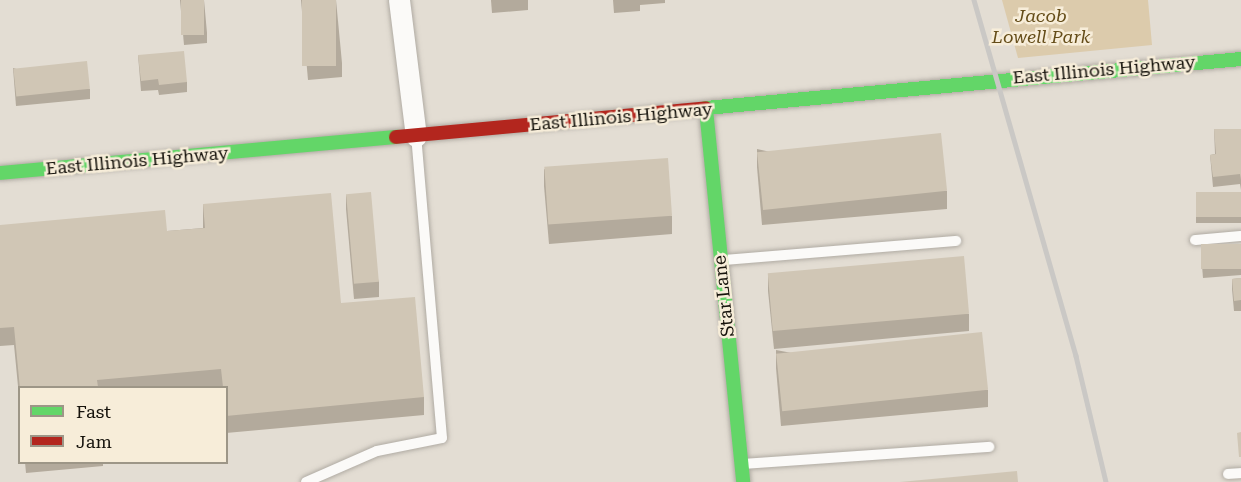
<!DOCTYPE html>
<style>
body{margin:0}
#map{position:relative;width:1241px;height:482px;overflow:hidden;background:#e3ddd3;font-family:"Roboto Serif",serif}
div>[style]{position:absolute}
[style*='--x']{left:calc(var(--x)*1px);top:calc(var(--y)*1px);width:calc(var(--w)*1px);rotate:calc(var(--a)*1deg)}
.green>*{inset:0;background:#dccbac}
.roads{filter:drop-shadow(0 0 2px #b0aba3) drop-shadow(0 0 2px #b0aba3)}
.lane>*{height:10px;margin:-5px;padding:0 5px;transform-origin:5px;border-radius:5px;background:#fbfaf8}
.street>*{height:21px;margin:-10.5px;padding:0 10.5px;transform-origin:10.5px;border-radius:10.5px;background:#fbfaf8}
.fast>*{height:14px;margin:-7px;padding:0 7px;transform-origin:7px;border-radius:7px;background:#63d668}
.jam>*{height:14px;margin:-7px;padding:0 7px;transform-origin:7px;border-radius:7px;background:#b3261e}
.rail>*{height:4.5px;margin:-2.25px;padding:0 2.25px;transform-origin:2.25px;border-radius:2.25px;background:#cac8c5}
.wall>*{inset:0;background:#b3aa9c;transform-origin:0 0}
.building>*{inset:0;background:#d0c6b5;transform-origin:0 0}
span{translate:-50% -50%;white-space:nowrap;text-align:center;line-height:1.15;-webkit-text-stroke:5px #f7edd9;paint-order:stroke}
.park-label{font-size:18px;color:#654d19;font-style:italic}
.street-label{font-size:18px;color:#16130c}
.legend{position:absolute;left:18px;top:386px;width:210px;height:78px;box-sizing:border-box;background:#f7edd9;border:2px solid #9d9687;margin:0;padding:8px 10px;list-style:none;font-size:18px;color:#16130c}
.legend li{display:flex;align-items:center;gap:12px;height:30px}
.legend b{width:30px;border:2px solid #9d9687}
</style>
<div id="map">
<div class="green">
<div style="clip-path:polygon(1002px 0,1148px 0,1152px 45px,1018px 58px)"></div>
</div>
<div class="roads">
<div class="lane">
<div style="--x:1195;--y:240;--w:46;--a:-5"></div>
<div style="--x:723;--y:260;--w:234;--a:-4.7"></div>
<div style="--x:744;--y:464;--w:246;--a:-4"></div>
<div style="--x:1228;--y:474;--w:13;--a:-4"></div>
<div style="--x:306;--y:482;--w:77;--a:-23.6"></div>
<div style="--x:377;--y:451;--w:66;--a:-11.3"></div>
<div style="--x:442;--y:438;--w:303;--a:-94.9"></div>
</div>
<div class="street">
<div style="--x:399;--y:0;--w:137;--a:82.9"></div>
</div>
<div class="fast">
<div style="--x:706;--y:108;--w:537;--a:-5.23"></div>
<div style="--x:706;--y:109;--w:375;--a:84.3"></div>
<div style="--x:0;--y:173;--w:398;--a:-5.2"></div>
</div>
<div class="jam">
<div style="--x:396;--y:137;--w:311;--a:-5.3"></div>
</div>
</div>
<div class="rail">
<div style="--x:974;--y:0;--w:370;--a:74"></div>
<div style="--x:1076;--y:356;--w:130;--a:76.6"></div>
</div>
<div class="wall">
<div style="clip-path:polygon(180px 0,204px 0,207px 33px,207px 43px,184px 45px)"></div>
<div style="clip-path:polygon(301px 0,336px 0,342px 63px,342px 77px,308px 80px)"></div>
<div style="clip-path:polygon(491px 0,528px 0,528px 10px,492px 13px)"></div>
<div style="clip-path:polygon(613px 0,665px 0,665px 3px,640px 5px,640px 11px,614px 13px)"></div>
<div style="clip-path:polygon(138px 55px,187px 82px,187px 92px,159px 95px,158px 90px,141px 91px)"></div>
<div style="clip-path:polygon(13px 68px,90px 89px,90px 99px,16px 106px)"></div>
<div style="clip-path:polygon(1214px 129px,1241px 129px,1241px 190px,1240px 184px,1213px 187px,1210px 155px,1215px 154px)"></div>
<div style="clip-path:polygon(757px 149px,947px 191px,947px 209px,762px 225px,757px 167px)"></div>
<div style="clip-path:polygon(544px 169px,672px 216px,672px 234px,549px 244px,544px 186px)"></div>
<div style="left:1241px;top:192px;width:31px;height:45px;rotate:90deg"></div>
<div style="clip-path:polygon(346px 194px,379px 282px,379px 297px,354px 299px,346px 209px)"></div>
<div style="clip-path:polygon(203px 204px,341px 303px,424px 397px,424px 415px,226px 433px,226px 387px,221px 387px,221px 386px,208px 387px,20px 387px,20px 407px,14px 345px,0 346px,0 225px,167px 231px,203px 228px)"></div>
<div style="clip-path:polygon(1241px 244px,1241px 275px,1203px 278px,1201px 253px)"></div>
<div style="clip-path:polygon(768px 274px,969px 314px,969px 331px,774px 349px,768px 291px)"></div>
<div style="clip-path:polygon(1241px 278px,1241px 315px,1241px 311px,1234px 311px,1232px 289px,1232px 279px)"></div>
<div style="clip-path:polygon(776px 350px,988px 390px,988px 407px,781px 426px,776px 368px)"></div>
<div style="clip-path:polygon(25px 462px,103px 462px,103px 466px,26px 473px)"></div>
</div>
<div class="building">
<div style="left:181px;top:0;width:23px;height:35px"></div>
<div style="left:302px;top:0;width:34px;height:66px"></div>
<div style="clip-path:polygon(184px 51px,187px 82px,159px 85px,158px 79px,141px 81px,138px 55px)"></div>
<div style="left:87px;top:61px;width:28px;height:74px;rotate:84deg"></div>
<div style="clip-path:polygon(1214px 129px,1241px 129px,1241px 180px,1240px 174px,1213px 177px,1210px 155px,1216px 154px)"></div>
<div style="left:941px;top:133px;width:58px;height:185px;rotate:84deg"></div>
<div style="left:668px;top:158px;width:58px;height:124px;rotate:86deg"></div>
<div style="left:371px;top:192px;width:90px;height:25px;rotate:85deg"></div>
<div style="left:1241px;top:192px;width:25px;height:45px;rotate:90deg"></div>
<div style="clip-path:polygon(331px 193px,341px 303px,415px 297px,424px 397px,226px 416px,226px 387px,223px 387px,221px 369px,97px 380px,98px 387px,20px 387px,20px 389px,14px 327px,0 328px,0 225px,165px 210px,167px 231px,205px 228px,203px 204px)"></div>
<div style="left:1241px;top:244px;width:25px;height:40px;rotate:90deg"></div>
<div style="left:964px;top:256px;width:58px;height:197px;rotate:85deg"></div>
<div style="clip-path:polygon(1241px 278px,1241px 304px,1241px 300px,1234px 301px,1232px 279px)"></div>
<div style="left:982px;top:332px;width:58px;height:207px;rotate:84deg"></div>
<div style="clip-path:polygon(1241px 432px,1241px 457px,1239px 457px,1237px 433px)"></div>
<div style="clip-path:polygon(1017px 471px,1018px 482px,900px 482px)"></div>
</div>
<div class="park-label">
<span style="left:1041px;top:27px">Jacob<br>Lowell Park</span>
</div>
<div class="street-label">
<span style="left:1104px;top:70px;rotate:-5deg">East Illinois Highway</span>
<span style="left:621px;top:117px;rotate:-5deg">East Illinois Highway</span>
<span style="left:137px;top:161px;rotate:-5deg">East Illinois Highway</span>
<span style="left:724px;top:296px;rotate:-96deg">Star Lane</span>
</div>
<ul class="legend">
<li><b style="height:8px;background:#63d668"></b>Fast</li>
<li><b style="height:8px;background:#b3261e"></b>Jam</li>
</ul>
</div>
